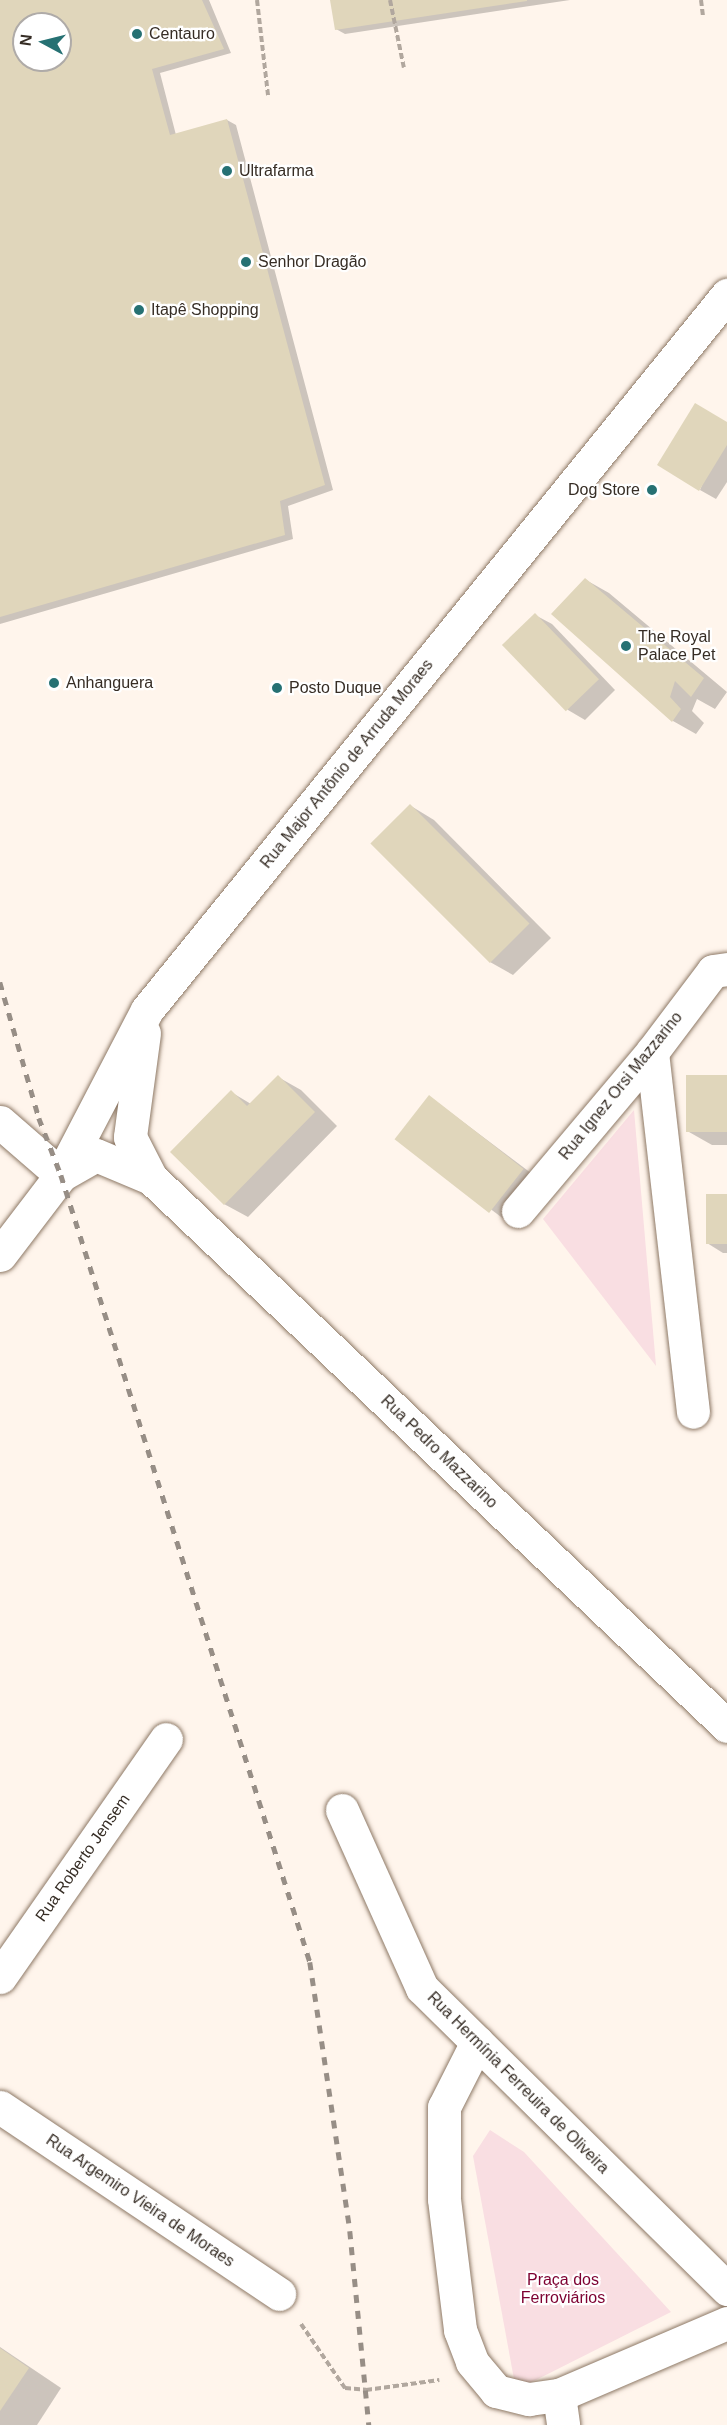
<!DOCTYPE html>
<meta charset="utf-8">
<style>
body{margin:0}
#map{position:relative;width:727px;height:2425px;overflow:hidden;background:#fff5ec;font-family:Helvetica,sans-serif}
div>[style]{position:absolute}
[style*='--x']{left:calc(var(--x)*1px);top:calc(var(--y)*1px);width:calc(var(--w)*1px);rotate:calc(var(--a)*1deg)}
.green>*{inset:0;background:#f9dee2}
.shadow>*{inset:0;background:#0003;transform-origin:0 0}
.building>*{inset:0;background:#e0d6bb;transform-origin:0 0}
.path>*{height:4px;margin-top:-2px;transform-origin:0;background:repeating-linear-gradient(90deg,#b1a79e 0 6px,transparent 0 9px)}
.roads{filter:drop-shadow(0 0 2px #8e7966) drop-shadow(0 0 2px #8e7966)}
.minor>*{height:33px;margin:-16.5px;padding:0 16.5px;transform-origin:16.5px;border-radius:16.5px;background:#fff}
.rail>*{height:4.5px;margin-top:-2.25px;transform-origin:0;background:repeating-linear-gradient(90deg,#978e86 0 8px,transparent 0 16px)}
.dots>*{width:16px;height:16px;translate:-50% -50%;box-sizing:border-box;border:3px solid #fff;border-radius:50%}
span{translate:-50% -50%;white-space:nowrap;text-align:center;line-height:1.15;-webkit-text-stroke:4.5px #fff;paint-order:stroke}
.poi-label{font-size:16px;color:#362d25}
.left{translate:0 -50%;text-align:left}
.right{translate:-100% -50%;text-align:right}
.street-label{font-size:16px;color:#362d25}
.park-label{font-size:16px;color:#7d0031}
.north{position:absolute;left:12px;top:12px;width:60px;height:60px;box-sizing:border-box;background:#fff;border:2px solid #afaba8;border-radius:50%;rotate:277deg;font-size:16px;font-weight:700;line-height:24px;text-align:center;color:#362d25}
.north::after{content:'';display:block;margin:auto;width:21px;height:27px;background:#267173;clip-path:polygon(50% 0,100% 100%,50% 72%,0 100%)}
</style>
<div id="map">
<div class="green">
<div style="clip-path:polygon(634px 1110px,656px 1366px,543px 1219px)"></div>
<div style="clip-path:polygon(490px 2130px,524px 2152px,671px 2312px,516px 2390px,473px 2156px)"></div>
</div>
<div class="shadow">
<div style="clip-path:polygon(evenodd,0 0,209px 0,231px 53px,160px 73px,176px 135px,227px 120px,236px 125px,333px 490px,288px 506px,293px 539px,0 624px,0 0,24px 24px,60px 24px,60px 60px,24px 60px,24px 24px)"></div>
<div style="clip-path:polygon(331px 0,570px 0,345px 34px,336px 29px)"></div>
<div style="clip-path:polygon(727px 423px,727px 482px,716px 499px,700px 490px)"></div>
<div style="clip-path:polygon(586px 580px,609px 593px,727px 692px,715px 709px,697px 699px,692px 711px,704px 723px,696px 734px,673px 721px)"></div>
<div style="clip-path:polygon(535px 615px,552px 624px,615px 690px,585px 720px,568px 710px,504px 645px)"></div>
<div style="clip-path:polygon(411px 806px,434px 820px,551px 938px,513px 975px,490px 962px)"></div>
<div style="clip-path:polygon(727px 1076px,727px 1145px,712px 1145px,689px 1132px)"></div>
<div style="clip-path:polygon(278px 1077px,301px 1090px,337px 1126px,248px 1217px,224px 1204px,231px 1092px,251px 1104px)"></div>
<div style="left:430px;top:1097px;width:136px;height:53px;rotate:37deg"></div>
<div style="clip-path:polygon(727px 1196px,727px 1253px,723px 1253px,707px 1243px)"></div>
<div style="clip-path:polygon(0 2347px,61px 2388px,37px 2425px,0 2425px)"></div>
</div>
<div class="building">
<div style="clip-path:polygon(evenodd,0 0,202px 0,224px 49px,152px 69px,170px 135px,227px 119px,325px 485px,280px 501px,285px 535px,0 617px,0 0,24px 24px,60px 24px,60px 60px,24px 60px,24px 24px)"></div>
<div style="clip-path:polygon(330px 0,527px 0,527px 1px,335px 30px)"></div>
<div style="clip-path:polygon(695px 403px,727px 422px,727px 445px,699px 491px,657px 465px)"></div>
<div style="clip-path:polygon(585px 578px,704px 678px,691px 697px,675px 681px,670px 697px,681px 709px,672px 722px,551px 614px)"></div>
<div style="left:535px;top:613px;width:92px;height:46px;rotate:46deg"></div>
<div style="left:410px;top:804px;width:169px;height:56px;rotate:45deg"></div>
<div style="clip-path:polygon(278px 1075px,315px 1112px,224px 1205px,170px 1152px,231px 1090px,247px 1106px)"></div>
<div style="left:727px;top:1075px;width:57px;height:41px;rotate:90deg"></div>
<div style="left:429px;top:1095px;width:120px;height:56px;rotate:38deg"></div>
<div style="left:706px;top:1194px;width:21px;height:50px"></div>
<div style="clip-path:polygon(0 2348px,29px 2368px,0 2411px)"></div>
</div>
<div class="path">
<div style="--x:257;--y:0;--w:96;--a:83.4"></div>
<div style="--x:390;--y:0;--w:69;--a:78.4"></div>
<div style="--x:701;--y:0;--w:16;--a:83"></div>
<div style="--x:301;--y:2324;--w:78;--a:55.5"></div>
<div style="--x:345;--y:2388;--w:21;--a:5"></div>
<div style="--x:366;--y:2390;--w:74;--a:-7.8"></div>
</div>
<div class="roads">
<div class="minor">
<div style="--x:144;--y:1033;--w:105;--a:97.7"></div>
<div style="--x:130;--y:1137;--w:46;--a:62.9"></div>
<div style="--x:151;--y:1178;--w:795;--a:43.57"></div>
<div style="--x:652;--y:1052;--w:362;--a:83.5"></div>
<div style="--x:0;--y:1122;--w:81;--a:41"></div>
<div style="--x:61;--y:1175;--w:40;--a:-29.7"></div>
<div style="--x:96;--y:1155;--w:60;--a:22.7"></div>
<div style="--x:518;--y:1211;--w:208;--a:-49.9"></div>
<div style="--x:652;--y:1052;--w:101;--a:-53"></div>
<div style="--x:713;--y:971;--w:14;--a:-8"></div>
<div style="--x:0;--y:1255;--w:101;--a:-52.7"></div>
<div style="--x:61;--y:1175;--w:186;--a:-62.5"></div>
<div style="--x:147;--y:1010;--w:921;--a:-50.95"></div>
<div style="--x:342;--y:1810;--w:195;--a:65.8"></div>
<div style="--x:422;--y:1988;--w:429;--a:44.6"></div>
<div style="--x:0;--y:1977;--w:290;--a:-55.1"></div>
<div style="--x:477;--y:2042;--w:73;--a:116.9"></div>
<div style="--x:444;--y:2107;--w:92;--a:90"></div>
<div style="--x:444;--y:2199;--w:132;--a:83"></div>
<div style="--x:460;--y:2330;--w:34;--a:69"></div>
<div style="--x:472;--y:2362;--w:38;--a:50"></div>
<div style="--x:496;--y:2391;--w:34;--a:14"></div>
<div style="--x:529;--y:2399;--w:30;--a:-8"></div>
<div style="--x:559;--y:2395;--w:183;--a:-23.2"></div>
<div style="--x:0;--y:2107;--w:336;--a:33.8"></div>
<div style="--x:559;--y:2395;--w:30;--a:82"></div>
</div>
</div>
<div class="rail">
<div style="--x:0;--y:982;--w:141;--a:74"></div>
<div style="--x:39;--y:1118;--w:61;--a:68.9"></div>
<div style="--x:61;--y:1175;--w:825;--a:72.44"></div>
<div style="--x:310;--y:1962;--w:272;--a:81.5"></div>
<div style="--x:350;--y:2231;--w:195;--a:84.4"></div>
</div>
<div class="dots">
<div style="left:137px;top:34px;background:#267173"></div>
<div style="left:227px;top:171px;background:#267173"></div>
<div style="left:246px;top:262px;background:#267173"></div>
<div style="left:139px;top:310px;background:#267173"></div>
<div style="left:652px;top:490px;background:#267173"></div>
<div style="left:626px;top:646px;background:#267173"></div>
<div style="left:54px;top:683px;background:#267173"></div>
<div style="left:277px;top:688px;background:#267173"></div>
</div>
<div class="poi-label">
<span class="left" style="left:149px;top:34px">Centauro</span>
<span class="left" style="left:239px;top:171px">Ultrafarma</span>
<span class="left" style="left:258px;top:262px">Senhor Dragão</span>
<span class="left" style="left:151px;top:310px">Itapê Shopping</span>
<span class="right" style="left:640px;top:490px">Dog Store</span>
<span class="left" style="left:638px;top:646px">The Royal<br>Palace Pet</span>
<span class="left" style="left:66px;top:683px">Anhanguera</span>
<span class="left" style="left:289px;top:688px">Posto Duque</span>
</div>
<div class="street-label">
<span style="left:347px;top:764px;rotate:-51deg">Rua Major Antônio de Arruda Moraes</span>
<span style="left:621px;top:1086px;rotate:-51deg">Rua Ignez Orsi Mazzarino</span>
<span style="left:439px;top:1452px;rotate:44deg">Rua Pedro Mazzarino</span>
<span style="left:83px;top:1858px;rotate:-55deg">Rua Roberto Jensem</span>
<span style="left:518px;top:2083px;rotate:45deg">Rua Hermínia Ferreuira de Oliveira</span>
<span style="left:140px;top:2201px;rotate:34deg">Rua Argemiro Vieira de Moraes</span>
</div>
<div class="park-label">
<span style="left:563px;top:2289px">Praça dos<br>Ferroviários</span>
</div>
<div class="north">N</div>
</div>
